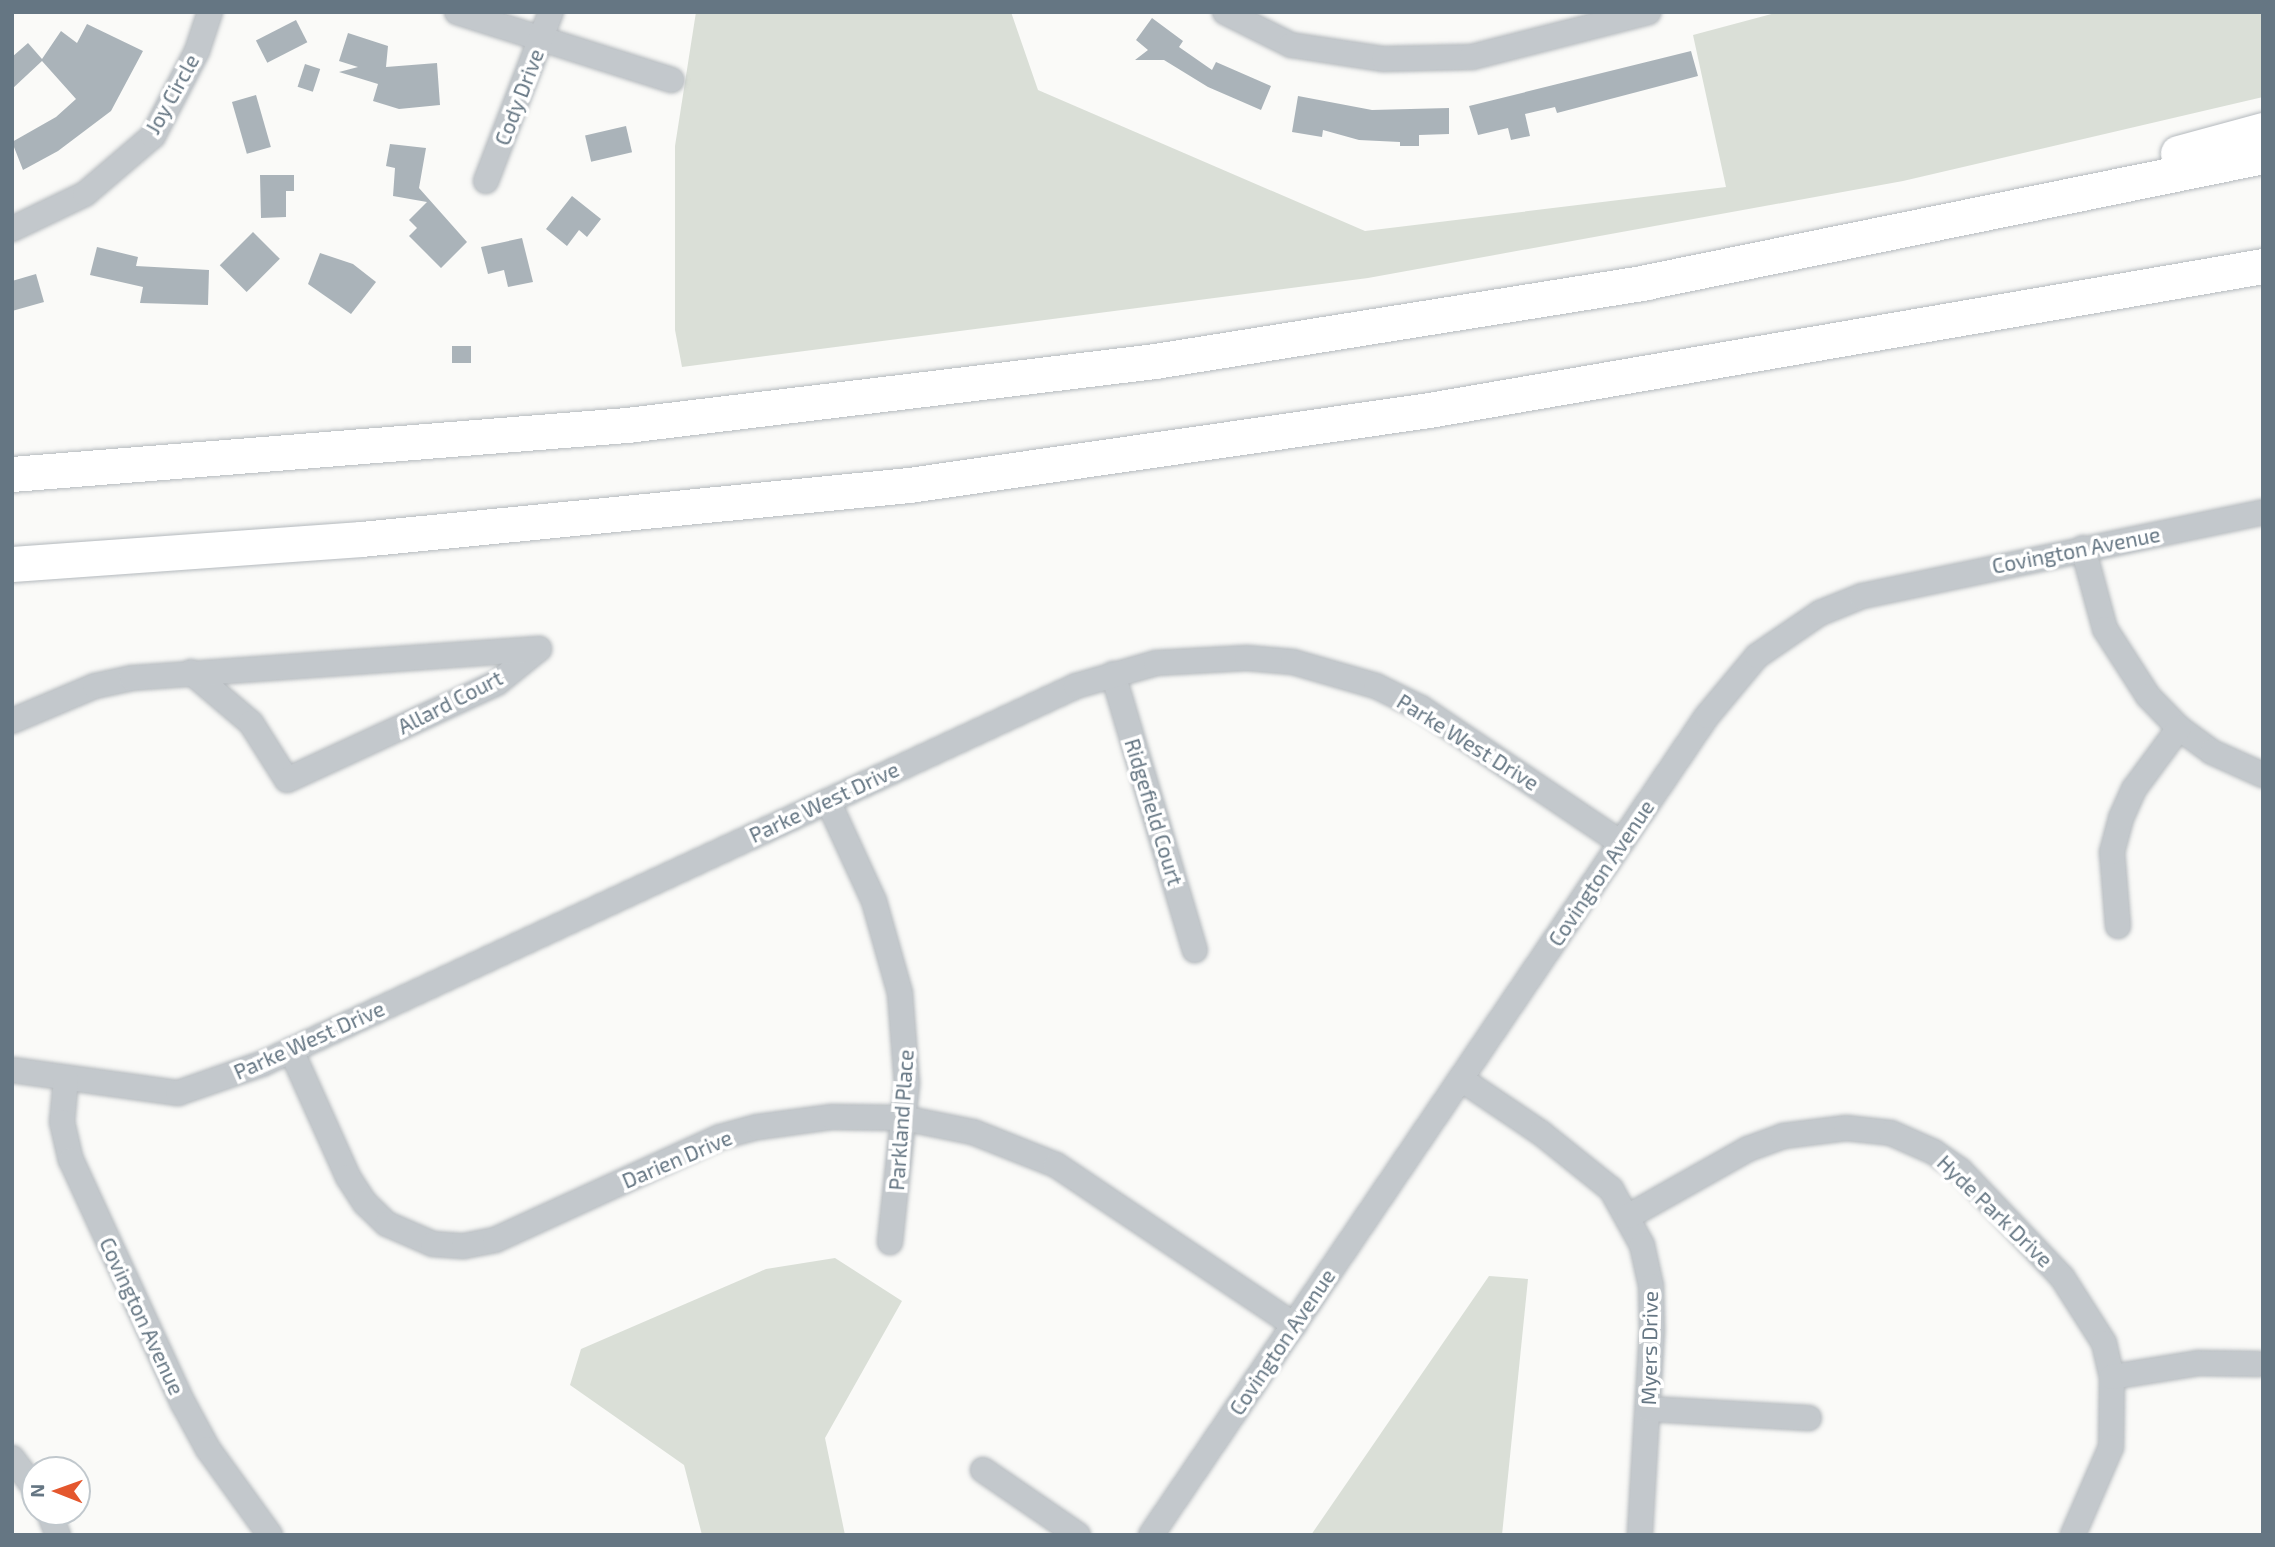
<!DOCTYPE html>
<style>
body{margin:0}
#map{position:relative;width:2275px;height:1547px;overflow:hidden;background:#fafaf8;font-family:"Exo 2",sans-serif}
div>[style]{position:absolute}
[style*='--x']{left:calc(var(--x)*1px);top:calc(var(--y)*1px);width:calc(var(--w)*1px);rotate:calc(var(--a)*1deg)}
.green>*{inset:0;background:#dadfd7}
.building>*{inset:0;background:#aab3b9;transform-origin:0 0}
.roads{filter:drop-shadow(0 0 2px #b4b9bd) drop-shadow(0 0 2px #b4b9bd)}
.minor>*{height:24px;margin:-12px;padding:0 12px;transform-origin:12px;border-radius:12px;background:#c3c8cc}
.highway>*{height:35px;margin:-17.5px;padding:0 17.5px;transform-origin:17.5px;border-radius:17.5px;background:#fff}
span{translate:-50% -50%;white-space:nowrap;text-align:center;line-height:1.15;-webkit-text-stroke:7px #fff;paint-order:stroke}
.street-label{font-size:21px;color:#657683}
.frame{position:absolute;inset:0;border:14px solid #657683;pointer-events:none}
.north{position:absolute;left:21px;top:1456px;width:70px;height:70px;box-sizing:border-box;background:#fff;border:2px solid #c1c8cd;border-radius:50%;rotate:271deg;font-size:19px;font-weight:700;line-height:28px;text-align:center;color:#657683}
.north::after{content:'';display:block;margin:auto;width:24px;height:32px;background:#e4572e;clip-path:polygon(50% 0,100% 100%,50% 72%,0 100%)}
</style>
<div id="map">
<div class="green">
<div style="clip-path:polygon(696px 12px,1011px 12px,1038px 90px,1365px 231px,1726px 187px,1693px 35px,1779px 12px,2263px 12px,2263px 97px,1903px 181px,1368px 278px,682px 367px,675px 330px,675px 146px)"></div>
<div style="clip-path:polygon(835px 1258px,902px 1301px,825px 1438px,845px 1535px,702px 1535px,684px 1465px,570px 1385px,581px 1349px,766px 1269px)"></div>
<div style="clip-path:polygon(1489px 1276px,1528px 1279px,1502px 1535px,1311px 1535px)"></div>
</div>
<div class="building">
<div style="clip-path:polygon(1152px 18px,1183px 41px,1179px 47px,1212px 70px,1216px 62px,1271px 86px,1261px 110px,1208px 87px,1164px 60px,1135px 60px,1148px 50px,1136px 40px)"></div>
<div style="left:296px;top:20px;width:25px;height:45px;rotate:63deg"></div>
<div style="clip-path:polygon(87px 24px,143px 51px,111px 111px,58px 151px,23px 170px,12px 142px,56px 117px,76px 99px,42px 61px,12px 89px,12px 57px,28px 43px,42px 59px,61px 31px,77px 43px)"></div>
<div style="clip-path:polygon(348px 33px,388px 46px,386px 67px,437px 63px,440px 105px,399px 109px,373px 101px,378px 84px,339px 72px,358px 67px,339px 61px)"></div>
<div style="clip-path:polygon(1691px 51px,1698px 76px,1557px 113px,1555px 107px,1525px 114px,1530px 136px,1511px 140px,1508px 128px,1478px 135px,1469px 106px)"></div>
<div style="left:305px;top:64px;width:16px;height:24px;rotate:18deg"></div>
<div style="left:256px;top:95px;width:54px;height:25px;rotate:74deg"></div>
<div style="clip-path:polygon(1298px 96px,1372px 110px,1449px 108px,1449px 134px,1419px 135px,1419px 146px,1400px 146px,1400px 142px,1359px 140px,1323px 130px,1322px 137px,1292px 132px)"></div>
<div style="left:626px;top:126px;width:27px;height:42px;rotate:77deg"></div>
<div style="clip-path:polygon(390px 144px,426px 148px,419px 188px,467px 242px,441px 268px,409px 236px,417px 228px,409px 220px,427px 202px,393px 196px,395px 168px,386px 166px)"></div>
<div style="clip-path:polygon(260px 175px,294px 175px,294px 191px,286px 191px,286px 217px,261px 218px)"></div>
<div style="clip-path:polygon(572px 196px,601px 219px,587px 237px,579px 230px,567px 246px,546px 229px)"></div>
<div style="left:253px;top:232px;width:38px;height:47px;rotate:45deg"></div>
<div style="clip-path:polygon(522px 238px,533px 282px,508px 287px,504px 270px,488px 274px,481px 247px)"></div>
<div style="clip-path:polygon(97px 247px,138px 257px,136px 266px,209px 270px,208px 305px,140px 303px,143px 287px,90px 275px)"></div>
<div style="clip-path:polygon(320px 253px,353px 264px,376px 282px,351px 314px,308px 284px)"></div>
<div style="clip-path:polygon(36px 274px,44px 302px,12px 311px,12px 281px)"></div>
<div style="left:452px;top:346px;width:19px;height:17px"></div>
</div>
<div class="roads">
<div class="minor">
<div style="--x:457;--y:12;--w:225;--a:17.6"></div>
<div style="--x:1225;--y:12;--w:74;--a:26.6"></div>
<div style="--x:1291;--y:45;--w:94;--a:8.6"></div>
<div style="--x:1384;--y:59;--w:88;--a:-1.3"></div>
<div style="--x:1472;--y:57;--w:182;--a:-14.3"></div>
<div style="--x:486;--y:181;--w:181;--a:-69"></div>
<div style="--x:12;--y:229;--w:81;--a:-25.6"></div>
<div style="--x:85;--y:194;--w:89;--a:-40.5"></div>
<div style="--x:153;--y:136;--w:96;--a:-62.6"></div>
<div style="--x:197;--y:51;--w:41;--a:-71.6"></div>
<div style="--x:2083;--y:548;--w:84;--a:74.8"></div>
<div style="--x:2105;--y:629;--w:80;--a:57.3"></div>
<div style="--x:2148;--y:696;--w:45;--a:45.9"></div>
<div style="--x:2179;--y:728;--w:41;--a:36"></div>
<div style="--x:2212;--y:752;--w:56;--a:24.3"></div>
<div style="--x:191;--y:672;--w:79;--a:40.4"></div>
<div style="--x:251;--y:723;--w:67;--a:57.7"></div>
<div style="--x:287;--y:780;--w:231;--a:-24.8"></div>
<div style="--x:497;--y:683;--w:54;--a:-39"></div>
<div style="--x:1113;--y:674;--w:288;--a:73.5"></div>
<div style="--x:12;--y:721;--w:90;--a:-22.9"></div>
<div style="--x:95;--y:686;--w:38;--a:-12"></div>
<div style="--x:132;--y:678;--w:408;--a:-4.1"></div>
<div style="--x:828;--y:801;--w:110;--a:65.3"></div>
<div style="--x:874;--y:901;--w:96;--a:74.2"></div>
<div style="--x:900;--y:993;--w:90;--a:85.6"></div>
<div style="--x:907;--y:1083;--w:160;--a:96.1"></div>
<div style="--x:2118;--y:926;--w:74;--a:-94.6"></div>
<div style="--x:2112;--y:852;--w:35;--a:-75"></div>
<div style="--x:2121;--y:818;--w:32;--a:-66"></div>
<div style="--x:2134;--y:789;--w:76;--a:-53.6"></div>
<div style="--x:291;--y:1050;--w:139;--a:65.8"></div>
<div style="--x:348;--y:1177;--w:31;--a:57"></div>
<div style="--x:365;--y:1203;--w:30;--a:44"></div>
<div style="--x:387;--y:1224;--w:50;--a:23.5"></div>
<div style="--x:433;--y:1244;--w:31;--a:4"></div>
<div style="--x:464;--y:1246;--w:32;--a:-11"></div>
<div style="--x:495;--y:1240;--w:247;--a:-24.6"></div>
<div style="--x:720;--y:1137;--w:39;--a:-15"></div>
<div style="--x:758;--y:1127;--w:75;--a:-7.7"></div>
<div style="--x:832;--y:1117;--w:71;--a:0.8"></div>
<div style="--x:903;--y:1118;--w:71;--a:11.3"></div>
<div style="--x:973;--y:1132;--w:89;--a:21.7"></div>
<div style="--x:1056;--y:1165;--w:287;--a:33.9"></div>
<div style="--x:12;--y:1070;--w:168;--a:7.9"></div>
<div style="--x:178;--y:1093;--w:91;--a:-19.2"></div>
<div style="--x:264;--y:1063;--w:895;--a:-24.9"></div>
<div style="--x:1076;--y:686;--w:83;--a:-16"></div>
<div style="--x:1156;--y:663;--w:91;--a:-3.1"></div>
<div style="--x:1247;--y:658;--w:46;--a:5"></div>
<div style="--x:1293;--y:662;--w:86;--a:16.1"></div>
<div style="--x:1376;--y:686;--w:50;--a:26.1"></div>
<div style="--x:1421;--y:708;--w:241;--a:34"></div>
<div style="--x:66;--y:1079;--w:43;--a:95.3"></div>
<div style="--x:62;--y:1122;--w:39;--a:77"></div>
<div style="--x:71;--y:1160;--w:268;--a:65.3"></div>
<div style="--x:183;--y:1403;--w:52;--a:61.5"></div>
<div style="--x:208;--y:1449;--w:106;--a:54.2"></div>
<div style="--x:1461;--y:1079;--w:97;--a:34"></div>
<div style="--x:1541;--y:1133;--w:90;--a:38.7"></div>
<div style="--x:1611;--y:1189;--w:64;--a:61"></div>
<div style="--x:1642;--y:1245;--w:42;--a:77.6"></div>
<div style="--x:1651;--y:1286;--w:44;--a:88.7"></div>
<div style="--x:1652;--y:1330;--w:205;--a:93.4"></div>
<div style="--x:1629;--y:1216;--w:137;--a:-29.4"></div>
<div style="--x:1748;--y:1149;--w:37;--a:-20"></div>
<div style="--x:1783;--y:1136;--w:64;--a:-7.2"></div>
<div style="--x:1846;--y:1128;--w:45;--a:6.3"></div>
<div style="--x:1891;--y:1133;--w:47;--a:23.8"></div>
<div style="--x:1934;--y:1152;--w:32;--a:35"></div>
<div style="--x:1960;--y:1170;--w:148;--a:46.4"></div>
<div style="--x:2062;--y:1277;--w:78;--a:57.5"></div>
<div style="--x:2104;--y:1343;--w:35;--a:77"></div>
<div style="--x:2112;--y:1377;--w:70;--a:90.8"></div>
<div style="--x:2111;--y:1447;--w:96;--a:113.4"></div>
<div style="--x:2112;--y:1377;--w:87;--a:-9.2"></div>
<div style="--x:2198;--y:1363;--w:61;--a:0.9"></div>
<div style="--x:1648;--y:1409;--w:161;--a:3.2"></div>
<div style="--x:12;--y:1458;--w:39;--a:53"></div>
<div style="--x:983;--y:1470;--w:115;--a:34.4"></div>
<div style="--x:49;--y:1512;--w:25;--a:69"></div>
<div style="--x:1151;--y:1535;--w:990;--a:-55.83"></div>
<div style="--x:1707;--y:716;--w:78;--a:-50.2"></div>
<div style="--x:1757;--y:656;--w:76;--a:-34.3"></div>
<div style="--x:1820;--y:613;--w:45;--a:-22"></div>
<div style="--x:1862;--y:596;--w:410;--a:-11.8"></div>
</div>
<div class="highway">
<div style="--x:2178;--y:153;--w:88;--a:-15.1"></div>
<div style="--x:12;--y:474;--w:617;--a:-4.56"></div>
<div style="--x:627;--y:425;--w:532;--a:-6.91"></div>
<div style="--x:1155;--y:361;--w:497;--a:-9.1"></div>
<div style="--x:1646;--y:282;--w:630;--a:-11.54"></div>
<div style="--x:12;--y:564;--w:350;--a:-4.1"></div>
<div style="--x:361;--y:539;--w:551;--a:-5.63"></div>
<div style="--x:909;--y:485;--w:525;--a:-8.21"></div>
<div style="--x:1429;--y:410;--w:846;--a:-9.8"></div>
</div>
</div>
<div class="street-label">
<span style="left:172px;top:94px;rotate:-61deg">Joy Circle</span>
<span style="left:519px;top:97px;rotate:-69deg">Cody Drive</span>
<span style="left:2076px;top:550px;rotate:-11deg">Covington Avenue</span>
<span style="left:450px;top:702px;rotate:-27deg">Allard Court</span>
<span style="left:1468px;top:742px;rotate:32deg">Parke West Drive</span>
<span style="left:824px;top:802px;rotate:-25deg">Parke West Drive</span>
<span style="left:1154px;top:812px;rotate:73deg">Ridgefield Court</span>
<span style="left:1601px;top:873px;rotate:-56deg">Covington Avenue</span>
<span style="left:309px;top:1040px;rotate:-24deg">Parke West Drive</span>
<span style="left:901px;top:1120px;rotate:-86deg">Parkland Place</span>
<span style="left:677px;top:1159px;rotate:-23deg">Darien Drive</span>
<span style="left:1995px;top:1211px;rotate:44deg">Hyde Park Drive</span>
<span style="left:142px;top:1316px;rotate:65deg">Covington Avenue</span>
<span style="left:1282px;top:1342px;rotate:-56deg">Covington Avenue</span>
<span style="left:1649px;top:1348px;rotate:-89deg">Myers Drive</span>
</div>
<div class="frame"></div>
<div class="north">N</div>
</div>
